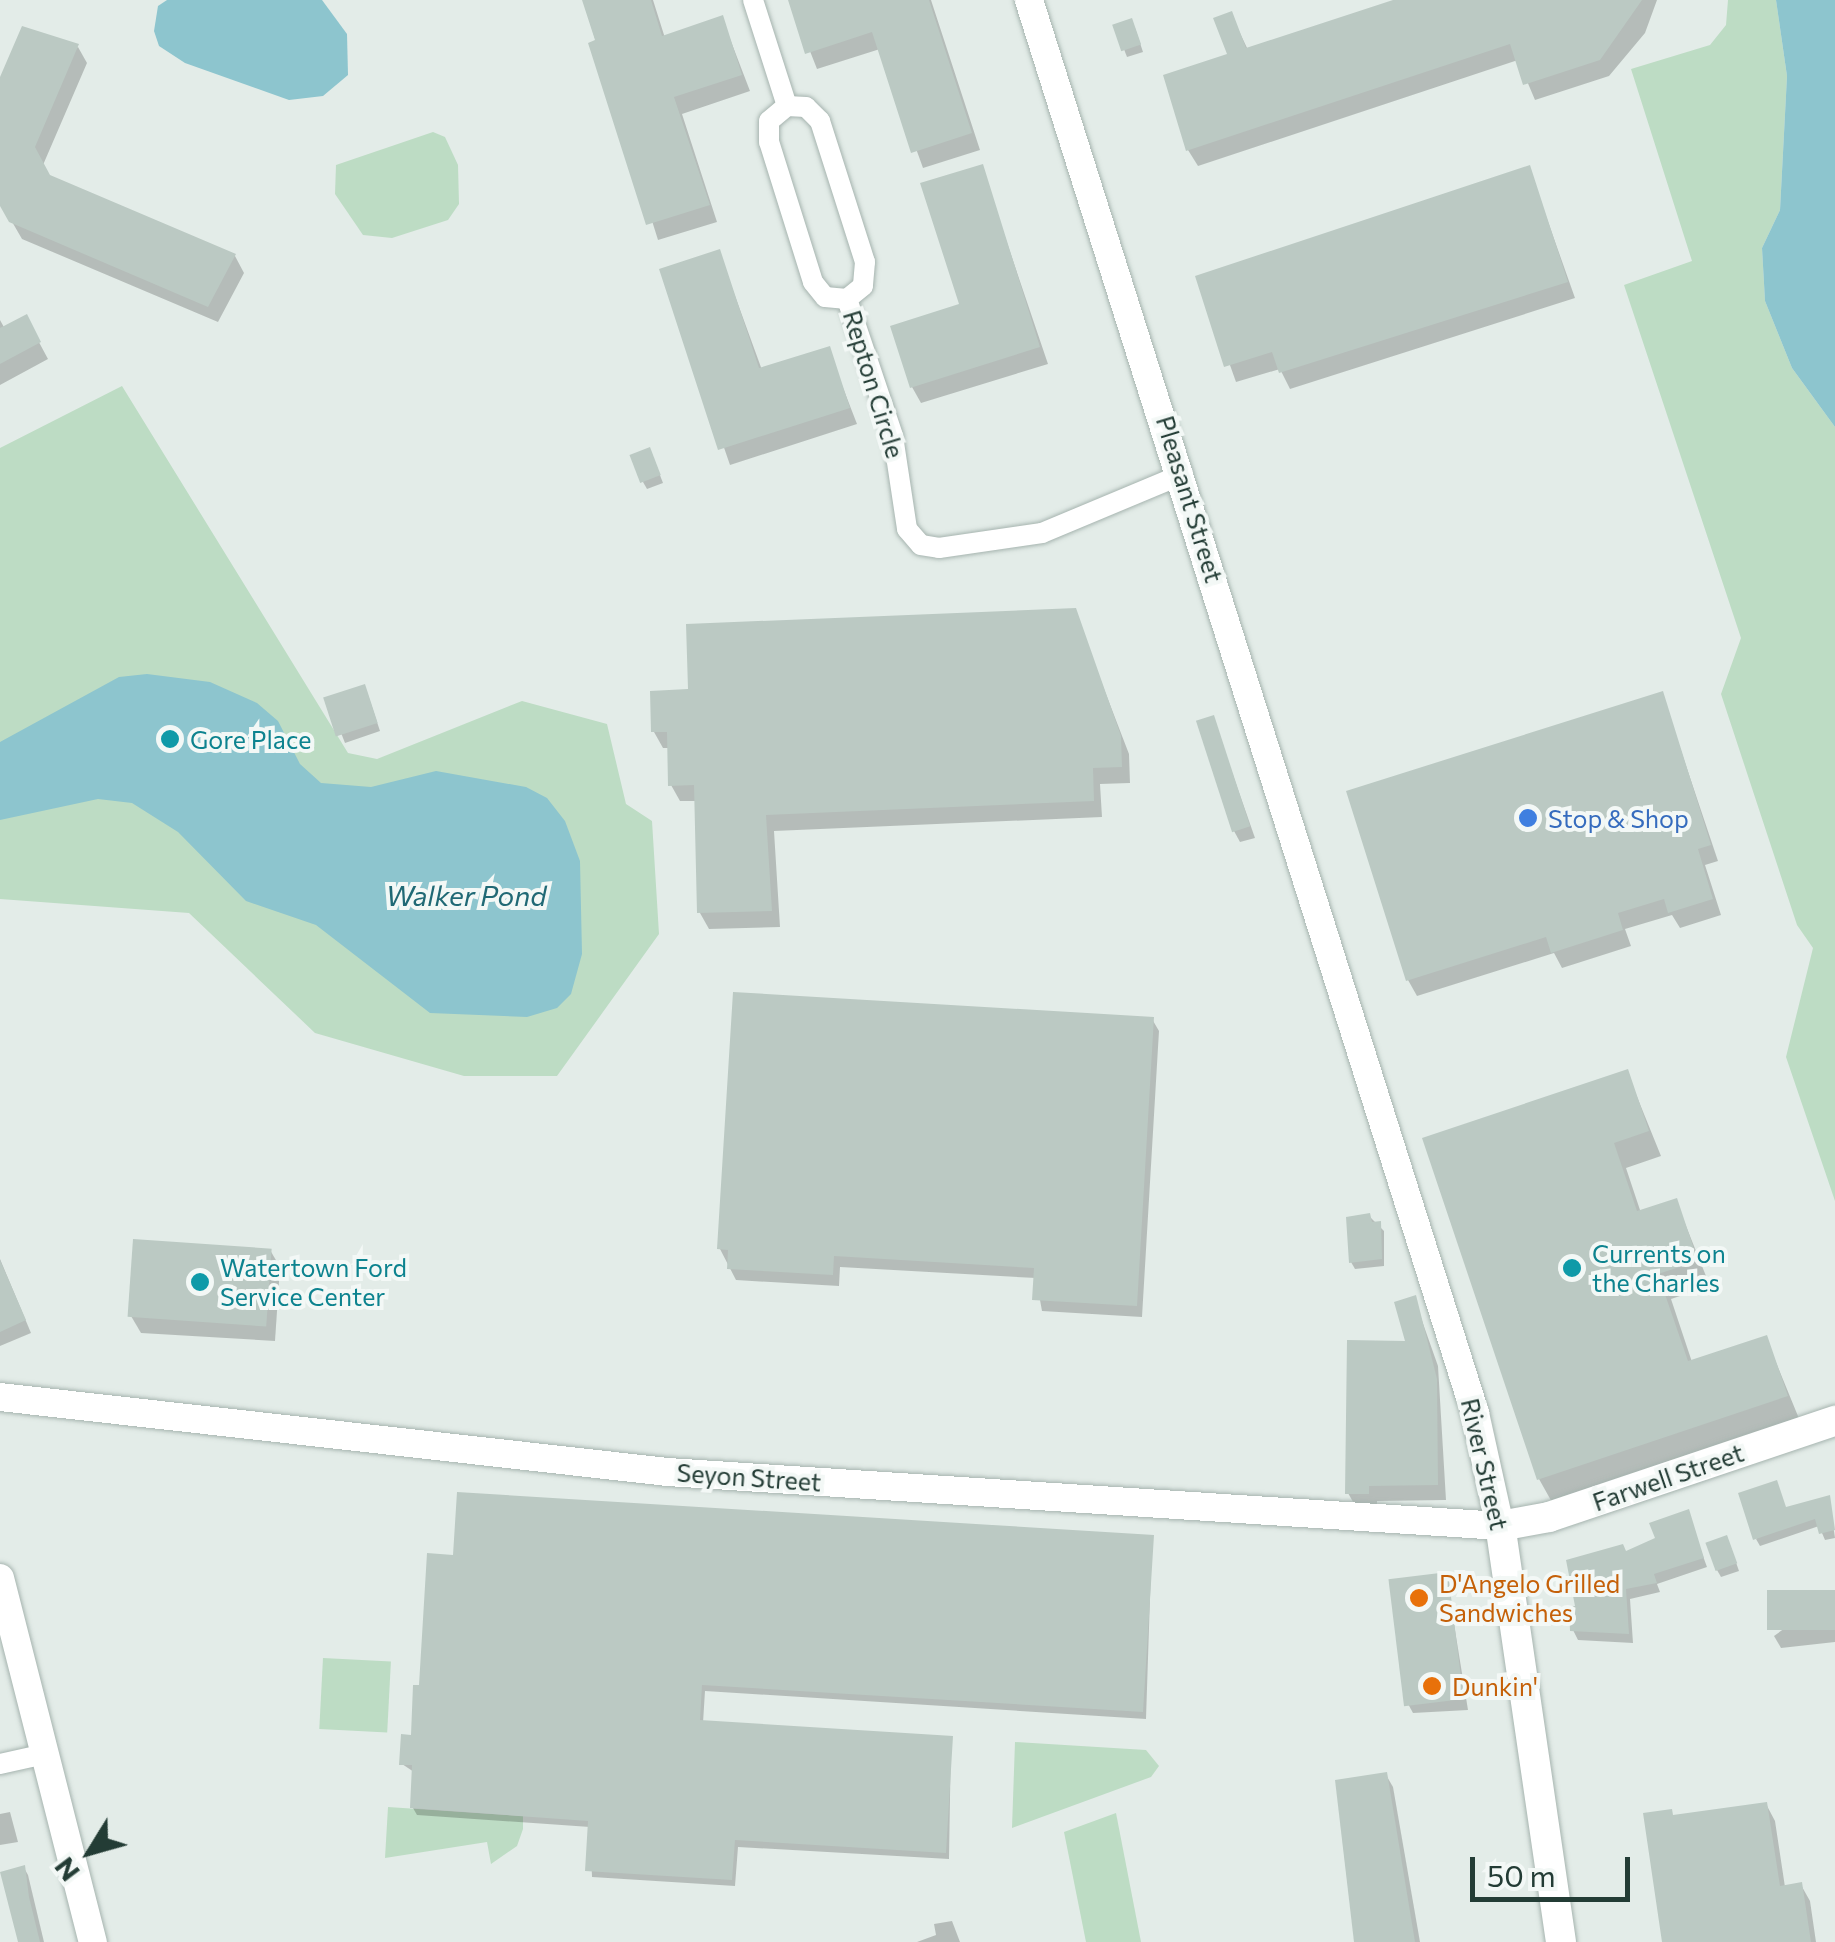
<!DOCTYPE html>
<style>
body{margin:0}
#map{position:relative;width:1835px;height:1942px;overflow:hidden;background:#e3ece8;font-family:Commissioner,sans-serif}
div>[style]{position:absolute}
[style*='--x']{left:calc(var(--x)*1px);top:calc(var(--y)*1px);width:calc(var(--w)*1px);rotate:calc(var(--a)*1deg)}
.green>*{inset:0;background:#bddcc4;transform-origin:0 0}
.water>*{inset:0;background:#8dc5ce}
.shadow>*{inset:0;background:#0003}
.building>*{inset:0;background:#bbc9c3;transform-origin:0 0}
.roads{filter:drop-shadow(0 0 2px #a6b4af) drop-shadow(0 0 2px #a6b4af)}
.minor>*{height:20px;margin:-10px;padding:0 10px;transform-origin:10px;border-radius:10px;background:#fff}
.tertiary>*{height:28px;margin:-14px;padding:0 14px;transform-origin:14px;border-radius:14px;background:#fff}
.secondary>*{height:30px;margin:-15px;padding:0 15px;transform-origin:15px;border-radius:15px;background:#fff}
.dots>*{width:28px;height:28px;translate:-50% -50%;box-sizing:border-box;border:5px solid #f3f8f6;border-radius:50%}
span{translate:-50% -50%;white-space:nowrap;text-align:center;line-height:1.15;-webkit-text-stroke:8px #f3f8f6;paint-order:stroke}
.street-label{font-size:25px;color:#233c35}
.culture-label{font-size:25px;color:#0d838f}
.left{translate:0 -50%;text-align:left}
.shop-label{font-size:25px;color:#366cbe}
.food-label{font-size:25px;color:#c56008}
.water-label{font-size:28px;color:#206975;font-style:italic}
.north{position:absolute;left:40px;top:1802px;width:100px;height:100px;-webkit-text-stroke:8px #f3f8f6;paint-order:stroke;rotate:233deg;font-size:28px;font-weight:700;line-height:40px;text-align:center;color:#233c35}
.north::after{content:'';display:block;margin:auto;width:35px;height:45px;background:#233c35;clip-path:polygon(50% 0,100% 100%,50% 72%,0 100%)}
.scale{position:absolute;left:1470px;top:1857px;width:160px;height:45px;box-sizing:border-box;border:5px solid #233c35;border-top:0;padding-left:12px;font-size:30px;line-height:35px;white-space:nowrap;color:#233c35;-webkit-text-stroke:8px #f3f8f6;paint-order:stroke}
</style>
<div id="map">
<div class="green">
<div style="clip-path:polygon(1728px 0,1776px 0,1787px 76px,1780px 210px,1762px 248px,1765px 301px,1792px 368px,1835px 427px,1835px 1201px,1786px 1057px,1813px 948px,1797px 925px,1721px 694px,1741px 638px,1624px 285px,1692px 261px,1631px 69px,1710px 45px,1726px 25px)"></div>
<div style="clip-path:polygon(433px 132px,445px 137px,458px 165px,459px 204px,448px 220px,392px 238px,363px 235px,335px 194px,336px 165px)"></div>
<div style="clip-path:polygon(122px 386px,348px 753px,377px 759px,522px 701px,607px 724px,626px 804px,652px 821px,659px 934px,557px 1076px,464px 1076px,315px 1033px,189px 913px,0 899px,0 448px)"></div>
<div style="left:323px;top:1658px;width:68px;height:71px;rotate:3deg"></div>
<div style="clip-path:polygon(1015px 1742px,1146px 1750px,1159px 1766px,1151px 1777px,1012px 1828px)"></div>
<div style="clip-path:polygon(388px 1807px,523px 1816px,523px 1829px,517px 1846px,491px 1864px,487px 1842px,385px 1858px)"></div>
<div style="clip-path:polygon(1116px 1813px,1141px 1942px,1086px 1942px,1064px 1832px)"></div>
</div>
<div class="water">
<div style="clip-path:polygon(167px 0,322px 0,347px 34px,348px 75px,323px 96px,289px 100px,185px 63px,159px 46px,154px 31px,158px 6px)"></div>
<div style="clip-path:polygon(1776px 0,1835px 0,1835px 427px,1792px 368px,1765px 301px,1762px 248px,1780px 210px,1787px 76px)"></div>
<div style="clip-path:polygon(147px 674px,210px 682px,257px 703px,278px 721px,300px 764px,321px 783px,371px 787px,436px 771px,526px 787px,547px 798px,565px 821px,580px 861px,582px 954px,571px 994px,557px 1008px,527px 1017px,430px 1013px,316px 925px,246px 901px,178px 832px,132px 803px,98px 799px,0 820px,0 742px,119px 677px)"></div>
</div>
<div class="shadow">
<div style="clip-path:polygon(583px 0,653px 0,665px 38px,722px 18px,750px 91px,682px 114px,717px 222px,658px 240px)"></div>
<div style="clip-path:polygon(790px 0,931px 0,980px 150px,923px 168px,880px 49px,817px 69px)"></div>
<div style="clip-path:polygon(1401px 0,1657px 0,1645px 33px,1609px 76px,1535px 100px,1518px 60px,1198px 166px,1188px 150px,1230px 56px,1231px 14px,1248px 50px)"></div>
<div style="clip-path:polygon(1115px 26px,1135px 28px,1143px 52px,1127px 57px)"></div>
<div style="clip-path:polygon(78px 47px,87px 63px,43px 165px,50px 178px,235px 256px,244px 273px,218px 322px,22px 239px,0 201px,0 83px)"></div>
<div style="clip-path:polygon(981px 166px,1048px 364px,921px 403px,912px 387px,962px 306px)"></div>
<div style="clip-path:polygon(1529px 168px,1575px 298px,1290px 389px,1280px 369px,1236px 382px,1199px 278px)"></div>
<div style="clip-path:polygon(719px 252px,762px 370px,828px 349px,857px 424px,730px 465px,663px 271px)"></div>
<div style="clip-path:polygon(26px 318px,48px 359px,0 385px,0 320px,5px 329px)"></div>
<div style="clip-path:polygon(653px 457px,663px 483px,647px 489px,643px 482px)"></div>
<div style="clip-path:polygon(1074px 611px,1129px 754px,1130px 783px,1100px 784px,1102px 817px,774px 831px,780px 927px,709px 929px,700px 913px,697px 801px,680px 801px,671px 785px,670px 748px,663px 748px,654px 732px,690px 691px)"></div>
<div style="clip-path:polygon(1662px 694px,1718px 861px,1705px 865px,1721px 915px,1680px 928px,1672px 915px,1625px 929px,1631px 946px,1562px 968px,1554px 953px,1417px 996px,1408px 980px)"></div>
<div style="clip-path:polygon(368px 695px,380px 731px,345px 743px,328px 700px)"></div>
<div style="clip-path:polygon(1213px 718px,1255px 838px,1240px 842px,1234px 831px)"></div>
<div style="clip-path:polygon(1152px 1019px,1159px 1031px,1142px 1317px,1042px 1311px,1036px 1278px,840px 1267px,839px 1286px,736px 1280px,720px 1249px)"></div>
<div style="clip-path:polygon(1627px 1072px,1661px 1156px,1626px 1168px,1641px 1213px,1676px 1201px,1710px 1286px,1671px 1299px,1692px 1362px,1766px 1338px,1800px 1421px,1553px 1504px,1539px 1479px)"></div>
<div style="clip-path:polygon(1369px 1216px,1384px 1231px,1384px 1266px,1355px 1269px,1351px 1262px)"></div>
<div style="clip-path:polygon(270px 1250px,280px 1267px,275px 1341px,141px 1333px,131px 1316px)"></div>
<div style="clip-path:polygon(0 1259px,31px 1333px,0 1346px)"></div>
<div style="clip-path:polygon(1414px 1298px,1438px 1366px,1446px 1500px,1377px 1501px,1377px 1509px,1357px 1509px,1348px 1493px,1408px 1344px)"></div>
<div style="clip-path:polygon(1829px 1498px,1835px 1538px,1825px 1540px,1819px 1526px,1760px 1546px,1756px 1539px,1787px 1509px)"></div>
<div style="clip-path:polygon(1687px 1512px,1707px 1567px,1657px 1584px,1660px 1592px,1630px 1599px,1633px 1643px,1578px 1640px,1573px 1630px,1578px 1608px,1626px 1554px,1658px 1540px)"></div>
<div style="clip-path:polygon(1152px 1537px,1146px 1719px,705px 1691px,703px 1723px,951px 1738px,949px 1859px,738px 1847px,735px 1886px,592px 1877px,590px 1827px,417px 1815px,413px 1808px,414px 1772px,402px 1764px,413px 1737px)"></div>
<div style="clip-path:polygon(1730px 1545px,1739px 1571px,1721px 1577px,1717px 1570px)"></div>
<div style="clip-path:polygon(1446px 1575px,1468px 1710px,1413px 1713px,1407px 1702px)"></div>
<div style="clip-path:polygon(1835px 1592px,1835px 1642px,1781px 1648px,1774px 1636px)"></div>
<div style="clip-path:polygon(1386px 1775px,1393px 1787px,1420px 1942px,1357px 1942px)"></div>
<div style="clip-path:polygon(1766px 1804px,1775px 1821px,1785px 1887px,1801px 1885px,1810px 1901px,1816px 1942px,1665px 1942px,1674px 1818px)"></div>
<div style="clip-path:polygon(10px 1812px,18px 1842px,0 1845px,0 1814px)"></div>
<div style="clip-path:polygon(24px 1868px,28px 1875px,44px 1942px,20px 1942px)"></div>
<div style="clip-path:polygon(952px 1921px,960px 1942px,917px 1942px,936px 1935px,934px 1924px)"></div>
</div>
<div class="building">
<div style="clip-path:polygon(582px 0,651px 0,662px 36px,723px 15px,742px 75px,674px 97px,710px 205px,646px 225px,588px 43px,595px 40px)"></div>
<div style="clip-path:polygon(788px 0,929px 0,972px 133px,911px 153px,872px 32px,805px 54px)"></div>
<div style="clip-path:polygon(1393px 0,1642px 0,1600px 60px,1523px 85px,1510px 44px,1186px 151px,1163px 75px,1227px 54px,1213px 18px,1232px 11px,1246px 48px)"></div>
<div style="left:1132px;top:18px;width:28px;height:21px;rotate:71deg"></div>
<div style="clip-path:polygon(22px 26px,79px 44px,35px 147px,50px 175px,236px 254px,208px 307px,9px 222px,0 206px,0 77px)"></div>
<div style="clip-path:polygon(983px 164px,1040px 347px,910px 388px,890px 326px,959px 304px,920px 183px)"></div>
<div style="clip-path:polygon(1530px 165px,1568px 282px,1279px 373px,1272px 352px,1224px 367px,1195px 276px)"></div>
<div style="clip-path:polygon(720px 249px,759px 368px,830px 346px,850px 408px,718px 450px,659px 269px)"></div>
<div style="clip-path:polygon(27px 314px,41px 342px,0 364px,0 328px)"></div>
<div style="left:650px;top:447px;width:30px;height:22px;rotate:69deg"></div>
<div style="clip-path:polygon(1076px 608px,1121px 736px,1122px 767px,1093px 768px,1094px 801px,766px 815px,772px 911px,697px 913px,694px 785px,668px 786px,667px 732px,651px 732px,650px 691px,688px 689px,686px 624px)"></div>
<div style="left:365px;top:684px;width:41px;height:44px;rotate:72deg"></div>
<div style="clip-path:polygon(1663px 691px,1711px 845px,1698px 849px,1713px 899px,1668px 913px,1664px 899px,1618px 913px,1623px 930px,1551px 953px,1546px 937px,1406px 981px,1346px 791px)"></div>
<div style="left:1214px;top:715px;width:117px;height:19px;rotate:72deg"></div>
<div style="clip-path:polygon(733px 992px,1154px 1017px,1137px 1306px,1032px 1300px,1034px 1268px,834px 1256px,833px 1275px,727px 1269px,728px 1250px,717px 1249px)"></div>
<div style="clip-path:polygon(1628px 1069px,1649px 1131px,1614px 1143px,1637px 1211px,1677px 1198px,1698px 1261px,1658px 1274px,1688px 1361px,1767px 1335px,1788px 1396px,1537px 1480px,1422px 1138px)"></div>
<div style="clip-path:polygon(1370px 1213px,1372px 1222px,1381px 1221px,1382px 1259px,1349px 1263px,1346px 1217px)"></div>
<div style="left:133px;top:1239px;width:139px;height:78px;rotate:4deg"></div>
<div style="clip-path:polygon(0 1260px,26px 1320px,0 1332px)"></div>
<div style="clip-path:polygon(1416px 1295px,1437px 1379px,1438px 1485px,1369px 1486px,1369px 1494px,1345px 1494px,1347px 1340px,1405px 1341px,1394px 1302px)"></div>
<div style="clip-path:polygon(1777px 1480px,1786px 1507px,1830px 1495px,1835px 1530px,1819px 1534px,1815px 1519px,1753px 1540px,1738px 1493px)"></div>
<div style="clip-path:polygon(457px 1492px,1154px 1535px,1143px 1712px,702px 1685px,700px 1720px,953px 1736px,946px 1853px,735px 1840px,732px 1880px,585px 1871px,588px 1821px,410px 1808px,412px 1765px,399px 1765px,401px 1734px,411px 1735px,413px 1685px,419px 1685px,427px 1553px,453px 1555px)"></div>
<div style="clip-path:polygon(1689px 1509px,1704px 1558px,1654px 1574px,1657px 1583px,1626px 1589px,1629px 1634px,1570px 1631px,1569px 1606px,1575px 1606px,1566px 1560px,1623px 1544px,1626px 1551px,1655px 1538px,1649px 1523px)"></div>
<div style="left:1727px;top:1535px;width:30px;height:23px;rotate:70deg"></div>
<div style="left:1448px;top:1572px;width:128px;height:60px;rotate:83deg"></div>
<div style="left:1835px;top:1590px;width:40px;height:68px;rotate:90deg"></div>
<div style="clip-path:polygon(1387px 1772px,1415px 1942px,1354px 1942px,1335px 1780px)"></div>
<div style="clip-path:polygon(1767px 1802px,1780px 1886px,1802px 1882px,1811px 1942px,1662px 1942px,1643px 1813px,1672px 1809px,1673px 1815px)"></div>
<div style="clip-path:polygon(25px 1865px,29px 1897px,40px 1942px,18px 1942px,0 1872px)"></div>
</div>
<div class="roads">
<div class="minor">
<div style="--x:753;--y:0;--w:111;--a:72.2"></div>
<div style="--x:787;--y:106;--w:19;--a:3"></div>
<div style="--x:806;--y:107;--w:20;--a:45"></div>
<div style="--x:820;--y:121;--w:148;--a:72.3"></div>
<div style="--x:865;--y:262;--w:24;--a:95"></div>
<div style="--x:863;--y:286;--w:21;--a:141"></div>
<div style="--x:847;--y:299;--w:22;--a:-175"></div>
<div style="--x:825;--y:297;--w:19;--a:-129"></div>
<div style="--x:813;--y:282;--w:147;--a:-107.4"></div>
<div style="--x:769;--y:142;--w:21;--a:-90"></div>
<div style="--x:769;--y:121;--w:23;--a:-40"></div>
<div style="--x:847;--y:299;--w:145;--a:71.4"></div>
<div style="--x:893;--y:436;--w:94;--a:81.4"></div>
<div style="--x:907;--y:529;--w:21;--a:49"></div>
<div style="--x:921;--y:545;--w:18;--a:9"></div>
<div style="--x:939;--y:548;--w:104;--a:-8.3"></div>
<div style="--x:1042;--y:533;--w:153;--a:-22.7"></div>
<div style="--x:0;--y:1764;--w:46;--a:-12.5"></div>
</div>
<div class="tertiary">
<div style="--x:0;--y:1397;--w:672;--a:6.41"></div>
<div style="--x:668;--y:1472;--w:834;--a:3.71"></div>
<div style="--x:1500;--y:1526;--w:116;--a:-102.5"></div>
<div style="--x:1475;--y:1413;--w:1482;--a:-107.52"></div>
<div style="--x:0;--y:1578;--w:376;--a:75.7"></div>
</div>
<div class="secondary">
<div style="--x:1561;--y:1942;--w:420;--a:-98.3"></div>
<div style="--x:1500;--y:1526;--w:50;--a:-10.4"></div>
<div style="--x:1549;--y:1517;--w:302;--a:-18.6"></div>
</div>
</div>
<div class="dots">
<div style="left:170px;top:739px;background:#0f9aa8"></div>
<div style="left:1528px;top:818px;background:#3f7fe0"></div>
<div style="left:1572px;top:1268px;background:#0f9aa8"></div>
<div style="left:200px;top:1282px;background:#0f9aa8"></div>
<div style="left:1419px;top:1598px;background:#e8710a"></div>
<div style="left:1432px;top:1686px;background:#e8710a"></div>
</div>
<div class="street-label">
<span style="left:874px;top:384px;rotate:73deg">Repton Circle</span>
<span style="left:1190px;top:499px;rotate:73deg">Pleasant Street</span>
<span style="left:1485px;top:1464px;rotate:77deg">River Street</span>
<span style="left:749px;top:1477px;rotate:4deg">Seyon Street</span>
<span style="left:1668px;top:1477px;rotate:-19deg">Farwell Street</span>
</div>
<div class="culture-label">
<span class="left" style="left:190px;top:739px">Gore Place</span>
<span class="left" style="left:1592px;top:1268px">Currents on<br>the Charles</span>
<span class="left" style="left:220px;top:1282px">Watertown Ford<br>Service Center</span>
</div>
<div class="shop-label">
<span class="left" style="left:1548px;top:818px">Stop &amp; Shop</span>
</div>
<div class="food-label">
<span class="left" style="left:1439px;top:1598px">D'Angelo Grilled<br>Sandwiches</span>
<span class="left" style="left:1452px;top:1686px">Dunkin'</span>
</div>
<div class="water-label">
<span style="left:466px;top:895px">Walker Pond</span>
</div>
<div class="north">N</div>
<div class="scale">50 m</div>
</div>
